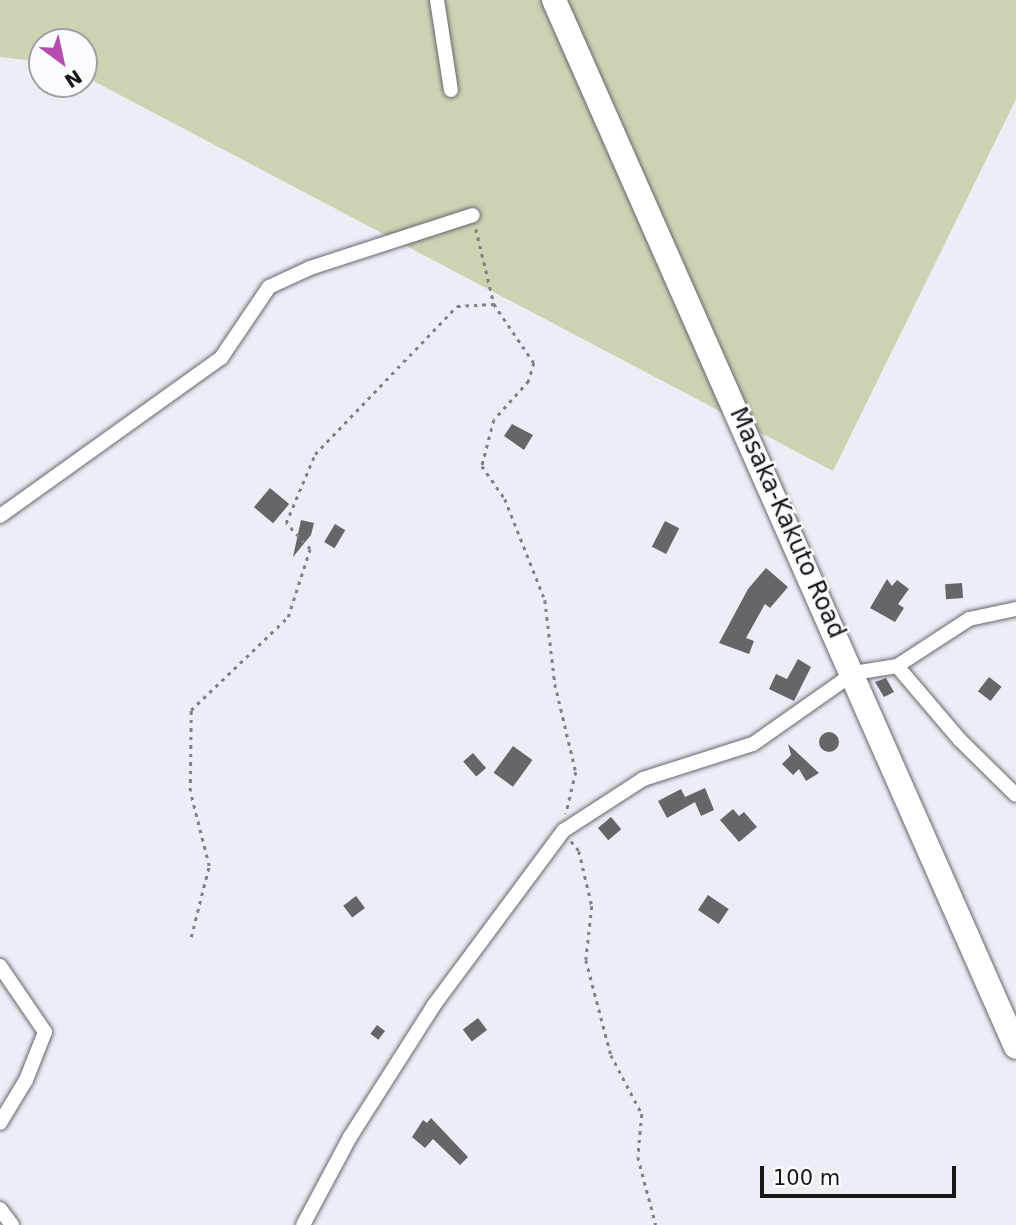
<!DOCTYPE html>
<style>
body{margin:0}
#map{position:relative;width:1016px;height:1225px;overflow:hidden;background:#ebeef5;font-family:"DejaVu Sans",sans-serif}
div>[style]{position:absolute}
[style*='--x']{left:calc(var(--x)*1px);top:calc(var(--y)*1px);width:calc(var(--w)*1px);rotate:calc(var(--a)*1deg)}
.green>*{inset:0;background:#ccd3b3}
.building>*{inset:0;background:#65656b;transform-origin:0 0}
.round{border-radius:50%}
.path>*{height:2.5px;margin-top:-1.25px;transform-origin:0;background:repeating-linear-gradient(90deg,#808186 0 3.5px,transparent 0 8.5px)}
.roads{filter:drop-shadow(0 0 2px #65676d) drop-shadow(0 0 2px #65676d)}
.minor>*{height:14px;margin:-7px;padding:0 7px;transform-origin:7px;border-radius:7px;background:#fff}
.trunk>*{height:24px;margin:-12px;padding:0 12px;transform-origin:12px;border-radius:12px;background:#fff}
span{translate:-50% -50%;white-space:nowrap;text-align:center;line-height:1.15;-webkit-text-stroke:5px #fafbfe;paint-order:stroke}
.street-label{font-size:24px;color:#17171a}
.north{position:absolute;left:28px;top:28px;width:70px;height:70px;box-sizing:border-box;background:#fafbfe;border:2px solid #9fa0a3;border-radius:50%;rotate:147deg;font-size:19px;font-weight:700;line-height:28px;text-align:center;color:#17171a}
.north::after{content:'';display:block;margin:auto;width:24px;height:32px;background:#b54db0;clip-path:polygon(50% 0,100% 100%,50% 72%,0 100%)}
.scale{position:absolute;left:760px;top:1166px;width:196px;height:32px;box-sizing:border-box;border:4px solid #17171a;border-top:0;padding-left:9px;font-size:21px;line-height:24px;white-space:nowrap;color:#17171a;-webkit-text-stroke:5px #fafbfe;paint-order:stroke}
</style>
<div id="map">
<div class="green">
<div style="clip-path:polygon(0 0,1016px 0,1016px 99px,833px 471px,84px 76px,84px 42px,42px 42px,42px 62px,0 57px)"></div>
</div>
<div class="building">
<div style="clip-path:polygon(512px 424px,533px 435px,524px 450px,504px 436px)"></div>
<div style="left:270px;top:488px;width:25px;height:25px;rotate:40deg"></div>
<div style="clip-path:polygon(301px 520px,314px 523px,311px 535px,293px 557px)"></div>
<div style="left:665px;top:521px;width:16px;height:29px;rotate:27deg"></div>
<div style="left:335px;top:524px;width:12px;height:21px;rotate:31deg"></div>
<div style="clip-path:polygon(766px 568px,788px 587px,770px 608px,765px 604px,746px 638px,754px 641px,749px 654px,719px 643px,748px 589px)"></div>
<div style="clip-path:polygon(887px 579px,892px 586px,897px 580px,909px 589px,898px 604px,904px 608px,895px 622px,870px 608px)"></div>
<div style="left:962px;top:583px;width:15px;height:17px;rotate:86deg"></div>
<div style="clip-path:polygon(798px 659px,811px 667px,794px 701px,769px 689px,776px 674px,787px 679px)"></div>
<div style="left:989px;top:677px;width:16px;height:18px;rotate:38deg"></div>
<div style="clip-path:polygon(886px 678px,894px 692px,884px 697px,875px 682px)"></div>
<div class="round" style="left:819px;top:732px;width:20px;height:20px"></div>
<div style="clip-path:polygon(788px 744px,819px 773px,806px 781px,799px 769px,793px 775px,782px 764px,791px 755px)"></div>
<div style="left:513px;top:746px;width:24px;height:33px;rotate:36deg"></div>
<div style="left:473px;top:753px;width:20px;height:13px;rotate:49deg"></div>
<div style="clip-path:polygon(705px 788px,714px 810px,701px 816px,695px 802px,667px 818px,658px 801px,681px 789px,685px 797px)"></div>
<div style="clip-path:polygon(733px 809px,739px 816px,744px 812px,757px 827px,739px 842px,720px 820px)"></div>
<div style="left:611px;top:817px;width:16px;height:17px;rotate:50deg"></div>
<div style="left:708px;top:895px;width:25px;height:18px;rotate:34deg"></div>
<div style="left:356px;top:896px;width:15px;height:16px;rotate:53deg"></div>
<div style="left:478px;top:1018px;width:15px;height:19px;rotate:53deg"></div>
<div style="left:377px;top:1025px;width:10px;height:11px;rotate:37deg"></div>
<div style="clip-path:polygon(431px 1118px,468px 1157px,460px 1165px,433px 1139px,425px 1148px,412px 1137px,423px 1120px,427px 1123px)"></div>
</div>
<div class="path">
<div style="--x:476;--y:229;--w:77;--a:76.5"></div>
<div style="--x:494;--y:304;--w:71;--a:55.9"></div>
<div style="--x:534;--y:363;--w:19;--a:106"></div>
<div style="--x:529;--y:381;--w:52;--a:131.9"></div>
<div style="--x:494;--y:420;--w:48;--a:104.6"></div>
<div style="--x:482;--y:466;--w:40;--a:55.1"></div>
<div style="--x:505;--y:499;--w:109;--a:68.4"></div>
<div style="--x:545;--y:600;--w:85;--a:83.2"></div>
<div style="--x:555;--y:684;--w:90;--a:76.6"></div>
<div style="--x:576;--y:772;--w:43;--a:103.4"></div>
<div style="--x:571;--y:841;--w:13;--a:51"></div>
<div style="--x:579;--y:851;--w:57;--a:76.7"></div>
<div style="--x:592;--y:906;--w:54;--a:96.3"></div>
<div style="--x:586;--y:960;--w:98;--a:75.3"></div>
<div style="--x:611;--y:1055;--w:67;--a:62.3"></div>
<div style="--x:642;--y:1114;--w:43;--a:95.3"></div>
<div style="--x:638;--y:1157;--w:70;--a:75.2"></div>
<div style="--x:191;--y:937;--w:73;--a:-75.8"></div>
<div style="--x:209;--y:866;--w:77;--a:-104.2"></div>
<div style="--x:190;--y:791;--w:81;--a:-89.3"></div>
<div style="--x:191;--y:710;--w:134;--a:-43.8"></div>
<div style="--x:288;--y:617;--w:71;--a:-72.1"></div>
<div style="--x:310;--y:549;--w:35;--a:-133"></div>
<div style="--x:286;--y:523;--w:75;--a:-67.2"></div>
<div style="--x:315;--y:454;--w:205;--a:-46.2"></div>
<div style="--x:457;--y:306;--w:37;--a:-3"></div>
</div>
<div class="roads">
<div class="minor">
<div style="--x:437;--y:0;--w:91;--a:81.2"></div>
<div style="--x:0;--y:516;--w:272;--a:-35.6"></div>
<div style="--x:221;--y:358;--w:86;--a:-55.9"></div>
<div style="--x:269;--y:287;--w:45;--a:-24.9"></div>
<div style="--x:310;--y:268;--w:171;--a:-18"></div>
<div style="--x:897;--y:666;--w:97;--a:49.6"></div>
<div style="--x:960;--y:740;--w:78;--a:44.5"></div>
<div style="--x:0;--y:966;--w:80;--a:55.7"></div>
<div style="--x:45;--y:1032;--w:52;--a:111.6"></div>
<div style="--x:26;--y:1080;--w:50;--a:121.2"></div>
<div style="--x:0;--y:1209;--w:20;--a:53"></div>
<div style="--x:303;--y:1225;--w:100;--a:-61.9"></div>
<div style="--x:350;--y:1137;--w:156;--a:-57.5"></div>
<div style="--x:434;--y:1005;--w:217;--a:-53.4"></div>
<div style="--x:563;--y:831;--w:95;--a:-33"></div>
<div style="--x:643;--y:779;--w:115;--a:-17.7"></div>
<div style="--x:753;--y:744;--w:123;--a:-35.1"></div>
<div style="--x:854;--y:673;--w:44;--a:-9.2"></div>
<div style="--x:897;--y:666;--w:86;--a:-33.1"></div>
<div style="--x:969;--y:619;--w:48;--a:-12"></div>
</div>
<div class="trunk">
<div style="--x:554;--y:0;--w:1144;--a:66.19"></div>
</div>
</div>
<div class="street-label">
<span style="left:787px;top:523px;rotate:66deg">Masaka-Kakuto Road</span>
</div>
<div class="north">N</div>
<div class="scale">100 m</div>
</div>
